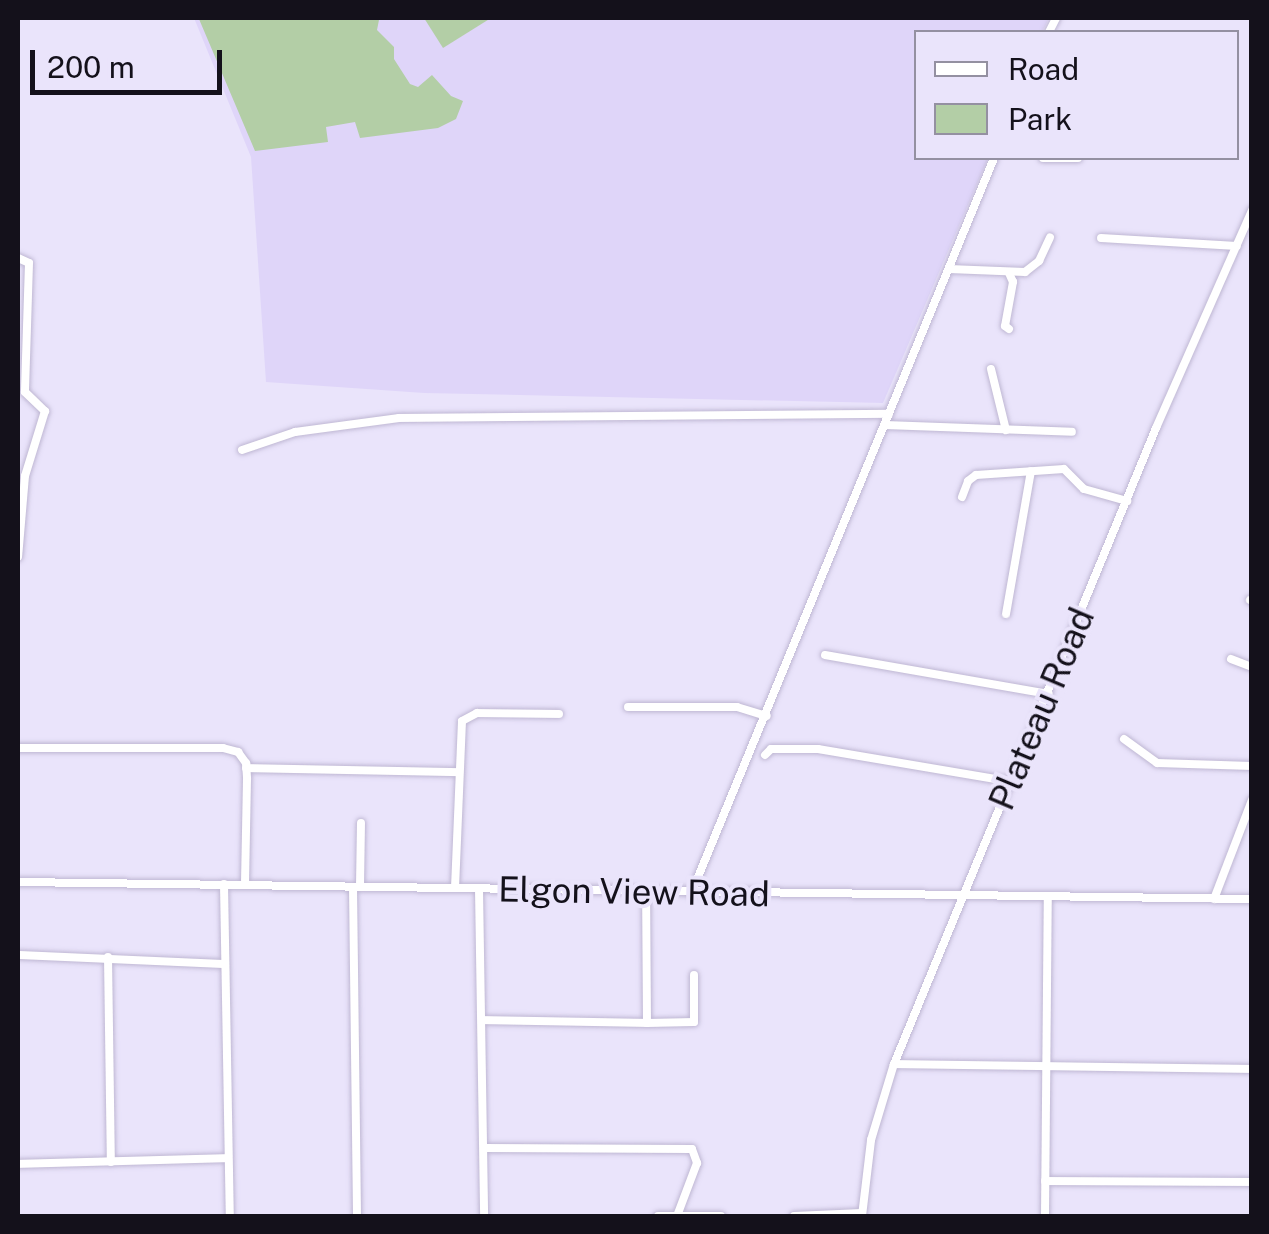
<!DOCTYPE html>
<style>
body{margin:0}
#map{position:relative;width:1269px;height:1234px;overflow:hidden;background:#eae4fb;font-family:"Public Sans",sans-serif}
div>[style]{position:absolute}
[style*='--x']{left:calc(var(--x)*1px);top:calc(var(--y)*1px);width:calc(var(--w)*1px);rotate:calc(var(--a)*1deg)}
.built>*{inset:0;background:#dfd5f9}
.green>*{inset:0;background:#b3cea6}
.roads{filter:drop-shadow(0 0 2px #bfb7d3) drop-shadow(0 0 2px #bfb7d3)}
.minor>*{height:8px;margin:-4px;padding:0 4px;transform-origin:4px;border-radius:4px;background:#fff}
span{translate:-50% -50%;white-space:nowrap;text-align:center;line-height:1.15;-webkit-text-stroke:8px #eae4fb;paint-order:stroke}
.street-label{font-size:35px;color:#14111b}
.frame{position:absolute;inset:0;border:20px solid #14111b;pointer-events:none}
.legend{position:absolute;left:914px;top:30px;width:325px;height:130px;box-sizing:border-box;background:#eae4fb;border:2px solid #9490a1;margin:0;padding:12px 18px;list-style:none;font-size:30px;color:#14111b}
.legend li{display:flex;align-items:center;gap:20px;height:50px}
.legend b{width:50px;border:2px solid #9490a1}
.scale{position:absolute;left:30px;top:50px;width:192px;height:45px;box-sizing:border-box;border:5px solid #14111b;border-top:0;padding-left:12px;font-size:30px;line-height:35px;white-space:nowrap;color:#14111b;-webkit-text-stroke:8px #eae4fb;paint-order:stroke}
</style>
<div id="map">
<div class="built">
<div style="clip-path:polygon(194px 18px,1049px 18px,1042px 32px,916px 32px,916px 158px,988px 158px,883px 403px,424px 393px,266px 382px,251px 157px)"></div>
</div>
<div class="green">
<div style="clip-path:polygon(374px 18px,379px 20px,377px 30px,394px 47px,394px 59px,410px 84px,418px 87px,432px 75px,451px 96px,463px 101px,456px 119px,438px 128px,360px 138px,355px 122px,326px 127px,328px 142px,255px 151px,199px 19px)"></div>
<div style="clip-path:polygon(424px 18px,491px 18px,443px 48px)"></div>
</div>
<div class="roads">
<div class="minor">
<div style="--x:1049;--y:32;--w:16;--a:-63"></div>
<div style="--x:1043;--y:158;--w:35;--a:0"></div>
<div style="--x:1101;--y:238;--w:136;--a:3.4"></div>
<div style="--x:18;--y:258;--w:12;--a:24"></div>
<div style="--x:29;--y:263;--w:129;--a:91.8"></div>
<div style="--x:25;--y:392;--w:28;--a:44"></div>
<div style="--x:45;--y:411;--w:68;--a:107.1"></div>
<div style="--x:25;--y:476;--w:81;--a:94.9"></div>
<div style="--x:949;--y:269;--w:76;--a:2.3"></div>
<div style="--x:1025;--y:272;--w:18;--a:-38"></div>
<div style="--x:1039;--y:261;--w:26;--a:-65"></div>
<div style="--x:1009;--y:329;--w:5;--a:-143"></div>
<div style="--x:1005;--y:326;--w:45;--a:-79.7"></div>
<div style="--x:1013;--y:282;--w:10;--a:-114"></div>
<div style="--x:991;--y:369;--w:63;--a:76.2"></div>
<div style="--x:885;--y:425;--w:187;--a:2.1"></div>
<div style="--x:242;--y:450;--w:56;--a:-18.8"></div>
<div style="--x:295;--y:432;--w:105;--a:-7.7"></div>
<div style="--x:399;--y:418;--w:490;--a:-0.5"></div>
<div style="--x:962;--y:497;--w:17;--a:-69"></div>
<div style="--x:968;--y:481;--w:10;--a:-37"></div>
<div style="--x:976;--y:475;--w:88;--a:-3.9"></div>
<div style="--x:1064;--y:469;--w:28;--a:45"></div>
<div style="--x:1084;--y:489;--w:45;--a:15.6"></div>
<div style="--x:1250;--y:600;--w:2;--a:27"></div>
<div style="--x:1006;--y:614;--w:145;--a:-80.1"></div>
<div style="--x:825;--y:655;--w:227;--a:9.9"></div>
<div style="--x:1231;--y:659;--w:22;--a:21"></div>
<div style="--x:628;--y:707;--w:109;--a:0"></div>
<div style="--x:737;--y:707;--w:31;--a:17"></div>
<div style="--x:1124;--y:739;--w:41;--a:36"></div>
<div style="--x:1157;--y:763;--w:95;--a:1.8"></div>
<div style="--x:18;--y:748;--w:205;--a:0"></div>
<div style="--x:223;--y:748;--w:16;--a:15"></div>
<div style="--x:238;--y:752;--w:14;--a:54"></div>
<div style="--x:246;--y:763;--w:16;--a:86"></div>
<div style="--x:247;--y:779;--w:106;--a:91.1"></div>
<div style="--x:765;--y:755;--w:8;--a:-45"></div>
<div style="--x:771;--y:749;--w:47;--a:0"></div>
<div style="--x:818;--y:749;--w:198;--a:9.6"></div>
<div style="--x:246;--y:768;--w:213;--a:1.1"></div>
<div style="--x:18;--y:882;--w:1234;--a:0.79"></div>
<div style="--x:224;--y:884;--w:332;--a:89"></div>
<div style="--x:360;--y:886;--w:63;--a:-89.1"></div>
<div style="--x:353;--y:887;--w:329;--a:89.3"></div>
<div style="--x:455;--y:888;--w:167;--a:-87.6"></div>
<div style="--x:462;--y:721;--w:17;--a:-28"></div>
<div style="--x:477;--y:713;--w:82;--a:0.7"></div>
<div style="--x:479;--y:889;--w:327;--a:89.1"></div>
<div style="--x:691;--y:894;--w:796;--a:-67.62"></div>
<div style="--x:1214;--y:899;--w:106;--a:-69"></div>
<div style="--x:18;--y:955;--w:207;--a:2.5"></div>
<div style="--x:108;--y:957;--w:205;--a:89.2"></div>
<div style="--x:482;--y:1020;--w:165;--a:1"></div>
<div style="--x:647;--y:1023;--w:132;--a:-90.4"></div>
<div style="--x:647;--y:1023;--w:47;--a:-1.2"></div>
<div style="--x:694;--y:1022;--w:47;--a:-90"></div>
<div style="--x:894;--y:1064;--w:358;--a:0.8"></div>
<div style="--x:484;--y:1148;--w:208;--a:0.3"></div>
<div style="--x:692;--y:1149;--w:15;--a:70"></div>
<div style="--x:697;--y:1163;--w:57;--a:110.7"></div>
<div style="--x:18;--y:1164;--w:210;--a:-1.6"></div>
<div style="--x:1045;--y:1181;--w:207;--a:0.3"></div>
<div style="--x:658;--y:1216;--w:63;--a:0"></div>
<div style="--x:794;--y:1216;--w:68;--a:-2.5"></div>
<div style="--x:862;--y:1216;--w:77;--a:-83.2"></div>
<div style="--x:871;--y:1140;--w:79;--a:-73.2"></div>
<div style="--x:894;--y:1064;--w:688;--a:-67.61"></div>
<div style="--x:1156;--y:428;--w:238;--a:-66.2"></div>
<div style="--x:1045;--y:1216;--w:319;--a:-89.5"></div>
</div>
</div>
<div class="street-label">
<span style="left:1042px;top:709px;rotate:-67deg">Plateau Road</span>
<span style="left:634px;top:892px;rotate:1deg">Elgon View Road</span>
</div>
<div class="frame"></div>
<ul class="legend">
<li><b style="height:12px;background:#fff"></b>Road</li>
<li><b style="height:28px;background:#b3cea6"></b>Park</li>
</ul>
<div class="scale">200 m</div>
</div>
